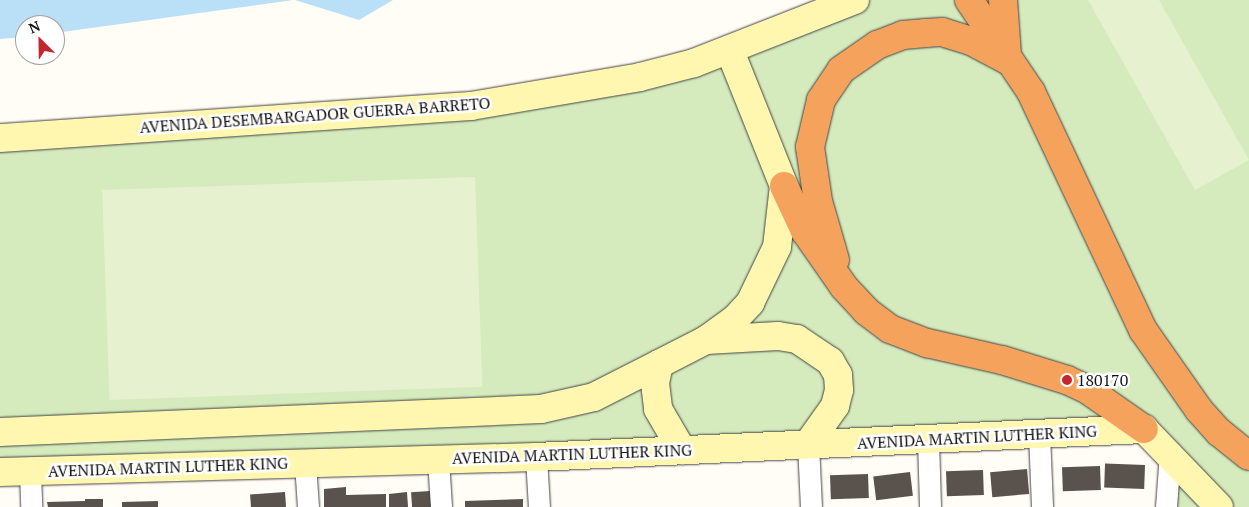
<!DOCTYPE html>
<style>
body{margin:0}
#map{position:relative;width:1249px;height:507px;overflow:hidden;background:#fffdf5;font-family:"PT Serif",serif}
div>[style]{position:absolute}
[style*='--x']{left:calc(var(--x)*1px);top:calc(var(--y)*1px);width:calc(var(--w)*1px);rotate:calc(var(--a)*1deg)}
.green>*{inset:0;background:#d5ebbd}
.pitch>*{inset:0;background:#e6f2cf;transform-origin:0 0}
.water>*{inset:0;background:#b9e0f7}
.building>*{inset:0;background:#5a524d;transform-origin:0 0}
.roads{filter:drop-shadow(0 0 1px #444) drop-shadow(0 0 1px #444)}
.street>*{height:21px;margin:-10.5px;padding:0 10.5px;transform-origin:10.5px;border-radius:10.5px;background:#fff}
.secondary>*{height:28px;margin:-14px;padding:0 14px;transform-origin:14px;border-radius:14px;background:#fff6b0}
.highway>*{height:28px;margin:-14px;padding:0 14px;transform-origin:14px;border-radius:14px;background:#f5a25d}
.dots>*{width:14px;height:14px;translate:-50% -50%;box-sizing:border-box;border:2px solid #fff;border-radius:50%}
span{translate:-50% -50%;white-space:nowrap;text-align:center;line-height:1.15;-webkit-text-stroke:5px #fff;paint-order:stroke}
.street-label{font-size:16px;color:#111}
.poi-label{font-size:16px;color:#111}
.left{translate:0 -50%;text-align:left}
.north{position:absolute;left:15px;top:15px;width:50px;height:50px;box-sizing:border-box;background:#fff;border:1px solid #a0a0a0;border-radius:50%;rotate:337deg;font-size:14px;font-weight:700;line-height:20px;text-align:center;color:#111}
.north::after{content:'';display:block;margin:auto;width:18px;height:22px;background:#c4262e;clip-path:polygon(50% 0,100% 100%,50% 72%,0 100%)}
</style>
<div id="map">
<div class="green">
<div style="clip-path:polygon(858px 0,1249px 0,1249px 507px,1170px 507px,1170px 452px,1144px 429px,0 475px,0 138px,640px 77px)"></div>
</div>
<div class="pitch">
<div style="clip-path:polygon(1088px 0,1159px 0,1249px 160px,1195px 190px)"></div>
<div style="left:475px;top:177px;width:210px;height:373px;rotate:88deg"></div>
</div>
<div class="water">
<div style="clip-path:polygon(0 0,293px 0,55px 33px,55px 25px,25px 25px,25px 37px,0 39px)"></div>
<div style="clip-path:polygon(295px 0,393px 0,359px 20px)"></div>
</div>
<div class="building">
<div style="left:1145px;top:465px;width:24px;height:40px;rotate:92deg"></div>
<div style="left:1100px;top:466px;width:24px;height:38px;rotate:88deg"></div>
<div style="left:1027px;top:469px;width:25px;height:37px;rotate:85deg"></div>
<div style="left:983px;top:470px;width:25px;height:37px;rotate:88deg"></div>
<div style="left:910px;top:472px;width:24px;height:37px;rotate:83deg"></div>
<div style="left:868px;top:474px;width:24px;height:38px;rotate:88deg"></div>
<div style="clip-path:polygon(346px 487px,346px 495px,386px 494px,386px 507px,324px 507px,324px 489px)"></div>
<div style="left:430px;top:491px;width:16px;height:19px;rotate:86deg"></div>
<div style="left:285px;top:492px;width:15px;height:35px;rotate:86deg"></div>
<div style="clip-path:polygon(407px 492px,408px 507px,389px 507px,389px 494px)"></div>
<div style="clip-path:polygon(85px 499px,103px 499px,103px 507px,48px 507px,47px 502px,85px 501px)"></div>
<div style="clip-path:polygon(523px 499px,523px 507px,465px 507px,465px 501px)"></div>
<div style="clip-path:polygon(158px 501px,158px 507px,122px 507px,122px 502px)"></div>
</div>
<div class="roads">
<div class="street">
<div style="--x:1039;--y:434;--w:73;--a:87.6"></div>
<div style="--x:928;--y:439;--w:68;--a:88.3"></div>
<div style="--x:808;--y:444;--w:63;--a:87.3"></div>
<div style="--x:536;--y:457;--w:50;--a:86.6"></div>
<div style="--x:438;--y:459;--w:48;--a:86.4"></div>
<div style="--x:305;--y:463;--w:44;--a:86.1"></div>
<div style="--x:30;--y:471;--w:36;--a:88"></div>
<div style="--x:1166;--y:507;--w:55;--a:-85.8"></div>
</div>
<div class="secondary">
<div style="--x:0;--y:138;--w:472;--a:-3.9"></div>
<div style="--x:471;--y:106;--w:171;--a:-9.7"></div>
<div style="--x:640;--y:77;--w:56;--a:-14.5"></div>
<div style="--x:694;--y:63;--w:173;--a:-21.4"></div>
<div style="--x:706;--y:340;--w:72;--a:-3.2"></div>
<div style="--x:778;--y:336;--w:19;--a:9"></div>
<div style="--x:797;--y:339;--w:40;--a:34"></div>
<div style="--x:830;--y:361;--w:16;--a:60"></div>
<div style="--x:838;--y:375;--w:15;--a:86"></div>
<div style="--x:839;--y:390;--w:16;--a:104"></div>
<div style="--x:835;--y:406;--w:47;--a:125.4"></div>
<div style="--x:659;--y:364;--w:19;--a:102"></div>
<div style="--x:655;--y:383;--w:26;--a:83"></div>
<div style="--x:658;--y:409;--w:48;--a:59.7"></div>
<div style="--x:0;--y:432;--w:541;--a:-2.43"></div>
<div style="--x:541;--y:409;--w:54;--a:-12.8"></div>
<div style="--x:594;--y:397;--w:73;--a:-26.9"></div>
<div style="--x:659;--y:364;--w:53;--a:-27.1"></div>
<div style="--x:706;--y:340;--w:37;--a:-36"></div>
<div style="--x:736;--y:318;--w:21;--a:-47"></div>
<div style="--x:750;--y:303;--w:62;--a:-64.3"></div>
<div style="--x:777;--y:247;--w:61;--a:-83.5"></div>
<div style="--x:784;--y:186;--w:145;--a:-111.8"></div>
<div style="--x:0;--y:472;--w:536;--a:-1.6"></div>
<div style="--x:536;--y:457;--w:609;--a:-2.64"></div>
<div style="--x:1144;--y:429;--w:108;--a:46.1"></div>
</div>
<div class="highway">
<div style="--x:969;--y:0;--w:111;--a:56"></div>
<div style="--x:1031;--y:92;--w:263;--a:64.8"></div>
<div style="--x:1143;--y:330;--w:98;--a:55"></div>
<div style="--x:1199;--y:410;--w:30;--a:48"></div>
<div style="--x:1219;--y:432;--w:38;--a:39"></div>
<div style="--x:1003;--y:0;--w:55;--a:85.8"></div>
<div style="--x:784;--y:186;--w:50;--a:65"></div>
<div style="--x:805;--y:231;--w:68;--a:55.1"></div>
<div style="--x:844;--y:287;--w:33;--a:47"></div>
<div style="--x:866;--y:311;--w:30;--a:37"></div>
<div style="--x:890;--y:329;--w:40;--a:21"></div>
<div style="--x:927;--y:343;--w:77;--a:12.8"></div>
<div style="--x:1002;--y:360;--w:68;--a:17.1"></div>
<div style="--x:1067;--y:380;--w:23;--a:25"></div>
<div style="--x:1088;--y:390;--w:68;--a:34.9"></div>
<div style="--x:835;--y:260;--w:61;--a:-106.1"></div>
<div style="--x:818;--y:201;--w:55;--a:-98.4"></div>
<div style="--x:810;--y:147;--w:48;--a:-76.8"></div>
<div style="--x:821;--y:100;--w:36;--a:-56"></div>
<div style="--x:841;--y:70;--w:44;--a:-34.8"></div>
<div style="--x:877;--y:45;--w:28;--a:-21"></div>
<div style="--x:903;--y:35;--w:23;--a:-5"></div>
<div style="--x:926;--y:33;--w:16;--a:-4"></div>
<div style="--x:942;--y:32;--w:30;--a:17"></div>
<div style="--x:971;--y:41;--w:43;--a:27.8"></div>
</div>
</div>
<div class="dots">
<div style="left:1067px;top:380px;background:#c4262e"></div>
</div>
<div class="street-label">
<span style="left:315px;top:115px;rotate:-4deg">AVENIDA DESEMBARGADOR GUERRA BARRETO</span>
<span style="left:977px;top:437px;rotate:-3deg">AVENIDA MARTIN LUTHER KING</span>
<span style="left:572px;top:454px;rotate:-2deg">AVENIDA MARTIN LUTHER KING</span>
<span style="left:168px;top:467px;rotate:-2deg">AVENIDA MARTIN LUTHER KING</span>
</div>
<div class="poi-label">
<span class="left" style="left:1077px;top:380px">180170</span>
</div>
<div class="north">N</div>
</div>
